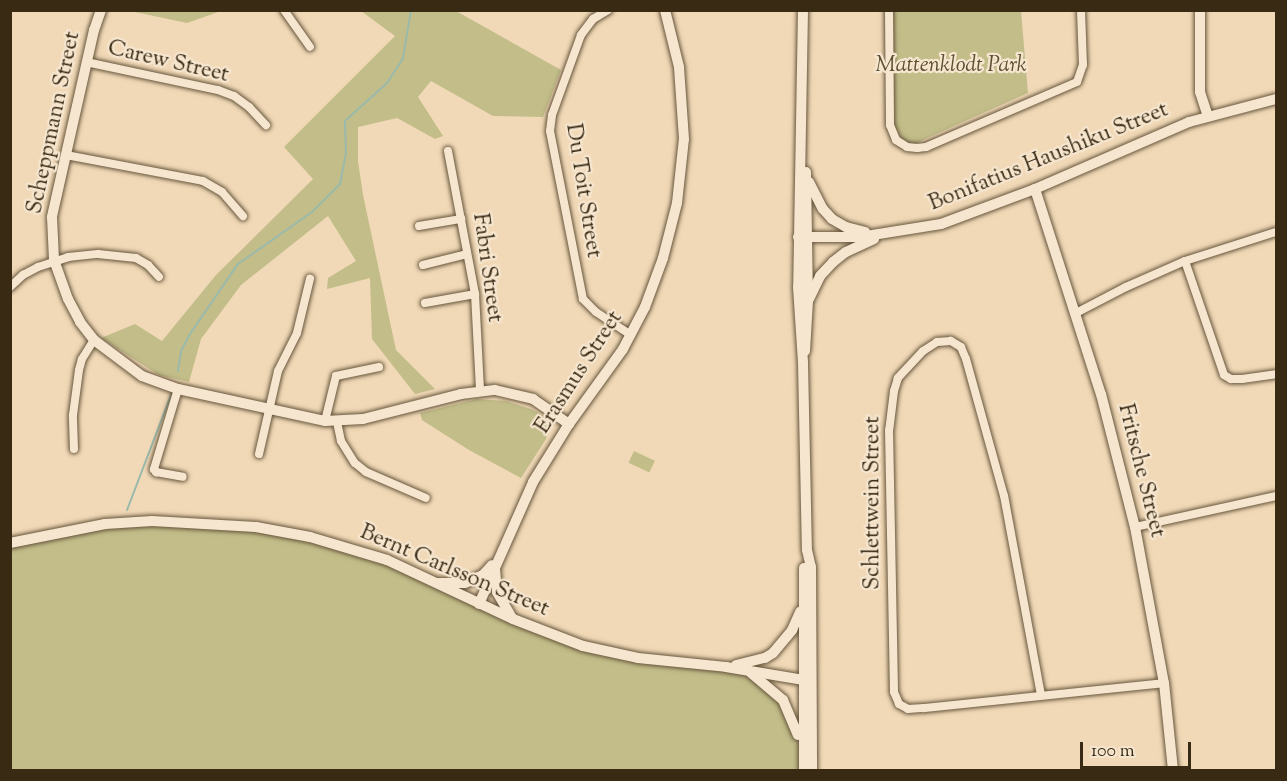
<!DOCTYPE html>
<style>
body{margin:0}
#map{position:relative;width:1287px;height:781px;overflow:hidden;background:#f1d9b7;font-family:"Sorts Mill Goudy",serif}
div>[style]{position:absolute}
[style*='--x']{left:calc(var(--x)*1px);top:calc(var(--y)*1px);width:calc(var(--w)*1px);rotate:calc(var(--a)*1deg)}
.green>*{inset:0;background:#c2bd89;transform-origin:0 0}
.stream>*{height:2px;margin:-1px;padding:0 1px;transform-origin:1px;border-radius:1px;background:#9bbaab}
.roads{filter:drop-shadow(0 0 2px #67563c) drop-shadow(0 0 2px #67563c)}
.street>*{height:8px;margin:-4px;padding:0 4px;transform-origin:4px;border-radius:4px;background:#f6e6d0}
.secondary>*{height:10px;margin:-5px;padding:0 5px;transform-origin:5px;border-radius:5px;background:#f6e6d0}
span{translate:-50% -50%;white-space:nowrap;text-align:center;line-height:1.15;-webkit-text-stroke:4.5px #f6e6d0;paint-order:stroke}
.street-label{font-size:22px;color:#392a13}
.park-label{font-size:22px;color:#5b4f30;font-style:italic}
.frame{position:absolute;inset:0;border:12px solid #392a13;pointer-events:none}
.scale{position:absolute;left:1080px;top:742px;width:111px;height:27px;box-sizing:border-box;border:3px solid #392a13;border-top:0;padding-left:8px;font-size:18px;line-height:21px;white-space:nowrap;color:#392a13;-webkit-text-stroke:4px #f6e6d0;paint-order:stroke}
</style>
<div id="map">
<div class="green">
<div style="clip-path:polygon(130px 11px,221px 11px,187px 23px)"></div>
<div style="clip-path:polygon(361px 11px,456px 11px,561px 70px,543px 117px,493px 116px,431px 81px,418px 97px,443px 136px,435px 139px,397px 118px,358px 127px,358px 161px,363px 195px,396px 350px,435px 389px,415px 394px,372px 339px,370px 278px,327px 289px,328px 278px,356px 261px,328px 216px,241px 285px,201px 339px,189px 382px,159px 375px,101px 338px,135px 324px,162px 341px,216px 275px,313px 179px,284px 147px,395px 36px)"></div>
<div style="clip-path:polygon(893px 11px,1021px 11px,1028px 93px,907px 147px,894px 126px)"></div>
<div style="clip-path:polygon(477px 399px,506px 401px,531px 409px,544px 416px,550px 423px,546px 439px,521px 478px,469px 450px,422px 420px,420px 413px)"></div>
<div style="left:634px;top:451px;width:23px;height:13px;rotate:25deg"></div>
<div style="clip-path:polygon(202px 522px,348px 547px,583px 646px,757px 676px,795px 723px,804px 770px,11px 770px,10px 543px,105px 524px)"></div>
</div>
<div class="stream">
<div style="--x:178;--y:371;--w:20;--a:-81"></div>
<div style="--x:181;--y:351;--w:19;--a:-62"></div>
<div style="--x:190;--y:334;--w:85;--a:-55.6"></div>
<div style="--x:238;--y:264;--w:90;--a:-35.1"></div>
<div style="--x:312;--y:212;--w:40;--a:-45"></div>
<div style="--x:340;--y:184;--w:32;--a:-79"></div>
<div style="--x:346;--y:153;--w:32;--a:-92"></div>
<div style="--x:345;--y:121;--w:57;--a:-42.1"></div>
<div style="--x:387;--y:83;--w:30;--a:-57"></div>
<div style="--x:403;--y:58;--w:49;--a:-80.5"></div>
<div style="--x:127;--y:510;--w:126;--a:-69.1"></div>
</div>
<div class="roads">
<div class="street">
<div style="--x:284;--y:10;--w:45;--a:54.9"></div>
<div style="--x:608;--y:10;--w:17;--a:149"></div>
<div style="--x:593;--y:19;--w:20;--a:127"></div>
<div style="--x:581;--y:35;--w:85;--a:109.9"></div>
<div style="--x:552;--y:115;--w:16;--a:97"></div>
<div style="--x:550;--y:131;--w:171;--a:78.9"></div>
<div style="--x:583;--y:299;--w:18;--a:45"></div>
<div style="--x:596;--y:312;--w:42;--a:33.3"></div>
<div style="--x:889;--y:10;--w:115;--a:89.5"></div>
<div style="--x:890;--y:125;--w:16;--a:68"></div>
<div style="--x:896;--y:140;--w:13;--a:32"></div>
<div style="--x:907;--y:147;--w:10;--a:6"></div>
<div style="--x:917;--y:148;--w:9;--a:-6"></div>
<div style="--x:926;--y:147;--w:164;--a:-23.3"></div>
<div style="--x:1077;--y:82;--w:18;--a:-71"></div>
<div style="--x:1083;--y:65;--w:55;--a:-92.1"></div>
<div style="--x:86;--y:62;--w:135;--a:12"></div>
<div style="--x:218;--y:90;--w:17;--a:21"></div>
<div style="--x:234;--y:96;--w:19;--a:36"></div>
<div style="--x:249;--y:107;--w:25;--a:47"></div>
<div style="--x:448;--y:151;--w:146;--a:79.3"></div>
<div style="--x:475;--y:294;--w:96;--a:87"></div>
<div style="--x:66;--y:155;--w:139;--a:10.7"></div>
<div style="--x:203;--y:181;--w:22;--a:30"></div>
<div style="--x:222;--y:192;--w:32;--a:49"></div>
<div style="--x:419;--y:226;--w:43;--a:-9.5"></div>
<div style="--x:1185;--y:261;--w:120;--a:71.1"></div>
<div style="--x:1224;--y:375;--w:8;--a:30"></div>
<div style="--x:1231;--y:379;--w:11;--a:0"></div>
<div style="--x:1242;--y:379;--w:34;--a:-8"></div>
<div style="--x:423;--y:265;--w:45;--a:-14"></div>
<div style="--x:10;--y:287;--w:18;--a:-43"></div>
<div style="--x:23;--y:275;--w:17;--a:-28"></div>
<div style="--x:38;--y:267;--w:32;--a:-18"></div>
<div style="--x:68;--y:257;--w:30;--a:-6"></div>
<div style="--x:98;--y:254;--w:38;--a:6"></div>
<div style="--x:136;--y:258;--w:14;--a:30"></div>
<div style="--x:148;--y:265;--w:16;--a:47"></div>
<div style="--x:425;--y:303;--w:51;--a:-10.2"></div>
<div style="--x:1076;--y:313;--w:56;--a:-27.5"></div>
<div style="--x:1126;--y:287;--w:64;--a:-23.8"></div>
<div style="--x:1185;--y:261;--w:96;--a:-17.7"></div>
<div style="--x:178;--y:389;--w:84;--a:106.7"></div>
<div style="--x:154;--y:469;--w:4;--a:56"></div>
<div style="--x:156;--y:472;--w:27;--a:10"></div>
<div style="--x:325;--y:421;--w:46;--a:-76.3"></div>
<div style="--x:336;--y:376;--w:44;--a:-11.8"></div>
<div style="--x:337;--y:422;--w:19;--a:78"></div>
<div style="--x:341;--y:441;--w:26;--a:58"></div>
<div style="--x:355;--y:463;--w:14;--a:39"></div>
<div style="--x:366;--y:472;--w:65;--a:23.4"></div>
<div style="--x:74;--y:449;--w:34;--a:-92"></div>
<div style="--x:73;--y:415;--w:45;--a:-82.4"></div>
<div style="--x:79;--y:370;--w:11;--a:-75"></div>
<div style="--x:82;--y:359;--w:22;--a:-58"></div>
<div style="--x:259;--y:454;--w:85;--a:-77.1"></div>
<div style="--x:278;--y:371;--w:42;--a:-63.4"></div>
<div style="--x:297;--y:333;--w:56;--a:-76.5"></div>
<div style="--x:1135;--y:527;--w:144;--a:-12.4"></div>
<div style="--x:1041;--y:695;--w:202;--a:-100.5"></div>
<div style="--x:1004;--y:496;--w:142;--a:-105.5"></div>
<div style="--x:966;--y:359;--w:13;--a:-113"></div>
<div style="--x:961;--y:347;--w:12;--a:-149"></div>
<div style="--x:951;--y:341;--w:14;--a:176"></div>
<div style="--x:937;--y:342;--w:17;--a:147"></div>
<div style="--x:923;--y:351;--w:37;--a:133"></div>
<div style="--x:898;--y:378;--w:14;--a:107"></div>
<div style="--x:894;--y:391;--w:39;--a:97"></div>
<div style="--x:889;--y:430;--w:262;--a:88.9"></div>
<div style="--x:894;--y:692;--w:13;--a:67"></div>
<div style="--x:899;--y:704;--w:10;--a:29"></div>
<div style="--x:908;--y:709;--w:16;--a:-4"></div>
<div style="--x:924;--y:708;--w:241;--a:-5.9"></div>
</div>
<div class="secondary">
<div style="--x:101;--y:10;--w:21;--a:109"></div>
<div style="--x:94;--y:30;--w:192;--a:102.7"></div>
<div style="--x:52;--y:217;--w:43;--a:87.3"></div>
<div style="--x:54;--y:260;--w:41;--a:70.3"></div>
<div style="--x:68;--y:299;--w:26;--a:62"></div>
<div style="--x:80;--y:322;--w:23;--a:52"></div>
<div style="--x:94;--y:340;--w:60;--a:36.9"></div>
<div style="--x:142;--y:376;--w:38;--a:20"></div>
<div style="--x:178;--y:389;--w:150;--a:12.3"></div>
<div style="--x:325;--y:421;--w:38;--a:-3"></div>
<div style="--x:363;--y:419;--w:101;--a:-14.3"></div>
<div style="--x:461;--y:394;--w:34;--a:-7"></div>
<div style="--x:495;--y:390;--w:39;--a:13"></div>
<div style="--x:533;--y:399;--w:44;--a:34.8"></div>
<div style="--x:803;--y:10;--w:277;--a:91"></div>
<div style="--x:798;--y:287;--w:76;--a:86.2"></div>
<div style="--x:803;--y:363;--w:187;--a:88.8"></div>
<div style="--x:807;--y:550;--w:17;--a:77"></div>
<div style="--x:811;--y:567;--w:203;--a:89.7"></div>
<div style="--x:1200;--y:10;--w:82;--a:90"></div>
<div style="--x:1200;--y:92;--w:25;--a:72"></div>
<div style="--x:809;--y:182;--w:30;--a:63"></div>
<div style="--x:823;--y:209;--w:13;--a:48"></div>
<div style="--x:832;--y:219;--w:16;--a:30"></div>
<div style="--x:846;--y:227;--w:20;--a:15"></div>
<div style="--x:1035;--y:189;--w:215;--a:72.2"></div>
<div style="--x:1101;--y:394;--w:137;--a:75.7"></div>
<div style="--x:1135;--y:527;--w:159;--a:79.5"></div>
<div style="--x:1164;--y:683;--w:87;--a:84.1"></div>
<div style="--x:798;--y:237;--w:62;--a:0"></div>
<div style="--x:860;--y:237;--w:82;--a:-9.1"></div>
<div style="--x:941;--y:224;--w:100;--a:-20.4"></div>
<div style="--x:1035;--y:189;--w:168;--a:-23.5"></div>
<div style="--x:1189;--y:122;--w:90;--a:-14.8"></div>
<div style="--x:809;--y:299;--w:25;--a:-64"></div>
<div style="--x:820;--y:276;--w:19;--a:-47"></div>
<div style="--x:833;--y:262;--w:16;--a:-38"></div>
<div style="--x:846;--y:252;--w:31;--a:-25"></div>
<div style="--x:805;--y:351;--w:50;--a:-86.6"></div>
<div style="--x:808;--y:301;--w:129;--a:-90.9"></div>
<div style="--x:10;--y:543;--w:97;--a:-11.3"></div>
<div style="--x:105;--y:524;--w:47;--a:-3.7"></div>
<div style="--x:152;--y:521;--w:104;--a:3.3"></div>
<div style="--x:256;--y:527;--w:55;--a:10.5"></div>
<div style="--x:310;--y:537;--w:80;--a:16.6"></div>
<div style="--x:387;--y:560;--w:139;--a:25.1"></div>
<div style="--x:513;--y:619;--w:75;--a:21.1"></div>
<div style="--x:583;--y:646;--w:56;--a:12.3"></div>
<div style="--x:638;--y:658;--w:88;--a:5.8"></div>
<div style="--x:726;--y:667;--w:85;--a:9.5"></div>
<div style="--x:804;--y:568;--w:202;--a:90"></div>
<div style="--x:495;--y:569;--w:23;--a:85"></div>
<div style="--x:497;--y:592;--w:30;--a:60"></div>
<div style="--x:439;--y:583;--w:26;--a:0"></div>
<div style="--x:465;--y:583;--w:20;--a:-24"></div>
<div style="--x:483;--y:575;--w:13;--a:-48"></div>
<div style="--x:479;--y:604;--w:133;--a:-66.1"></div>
<div style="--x:533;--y:482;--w:68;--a:-58.2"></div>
<div style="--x:569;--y:424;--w:92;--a:-54.2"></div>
<div style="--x:623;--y:349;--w:47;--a:-62.4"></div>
<div style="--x:645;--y:307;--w:52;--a:-69.8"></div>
<div style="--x:663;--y:258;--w:57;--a:-75.7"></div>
<div style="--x:677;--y:203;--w:64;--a:-83.8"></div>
<div style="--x:684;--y:139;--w:72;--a:-94"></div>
<div style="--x:679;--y:67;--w:59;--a:-103.8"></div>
<div style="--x:736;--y:665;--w:30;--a:-14"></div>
<div style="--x:765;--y:658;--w:9;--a:-32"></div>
<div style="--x:773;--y:653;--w:30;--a:-50"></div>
<div style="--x:792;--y:630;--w:20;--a:-66"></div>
<div style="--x:751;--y:673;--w:42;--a:40.2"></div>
<div style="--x:783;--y:700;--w:38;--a:67"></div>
</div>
</div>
<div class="street-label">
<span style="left:168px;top:63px;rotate:13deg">Carew Street</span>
<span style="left:55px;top:123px;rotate:-78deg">Scheppmann Street</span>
<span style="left:1049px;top:158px;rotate:-22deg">Bonifatius Haushiku Street</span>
<span style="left:582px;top:191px;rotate:81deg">Du Toit Street</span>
<span style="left:486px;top:268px;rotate:82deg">Fabri Street</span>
<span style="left:580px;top:373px;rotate:-57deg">Erasmus Street</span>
<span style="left:1140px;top:471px;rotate:76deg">Fritsche Street</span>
<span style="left:874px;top:503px;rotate:-90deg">Schlettwein Street</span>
<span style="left:454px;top:572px;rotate:23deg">Bernt Carlsson Street</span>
</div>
<div class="park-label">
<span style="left:951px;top:67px">Mattenklodt Park</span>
</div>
<div class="frame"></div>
<div class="scale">100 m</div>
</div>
